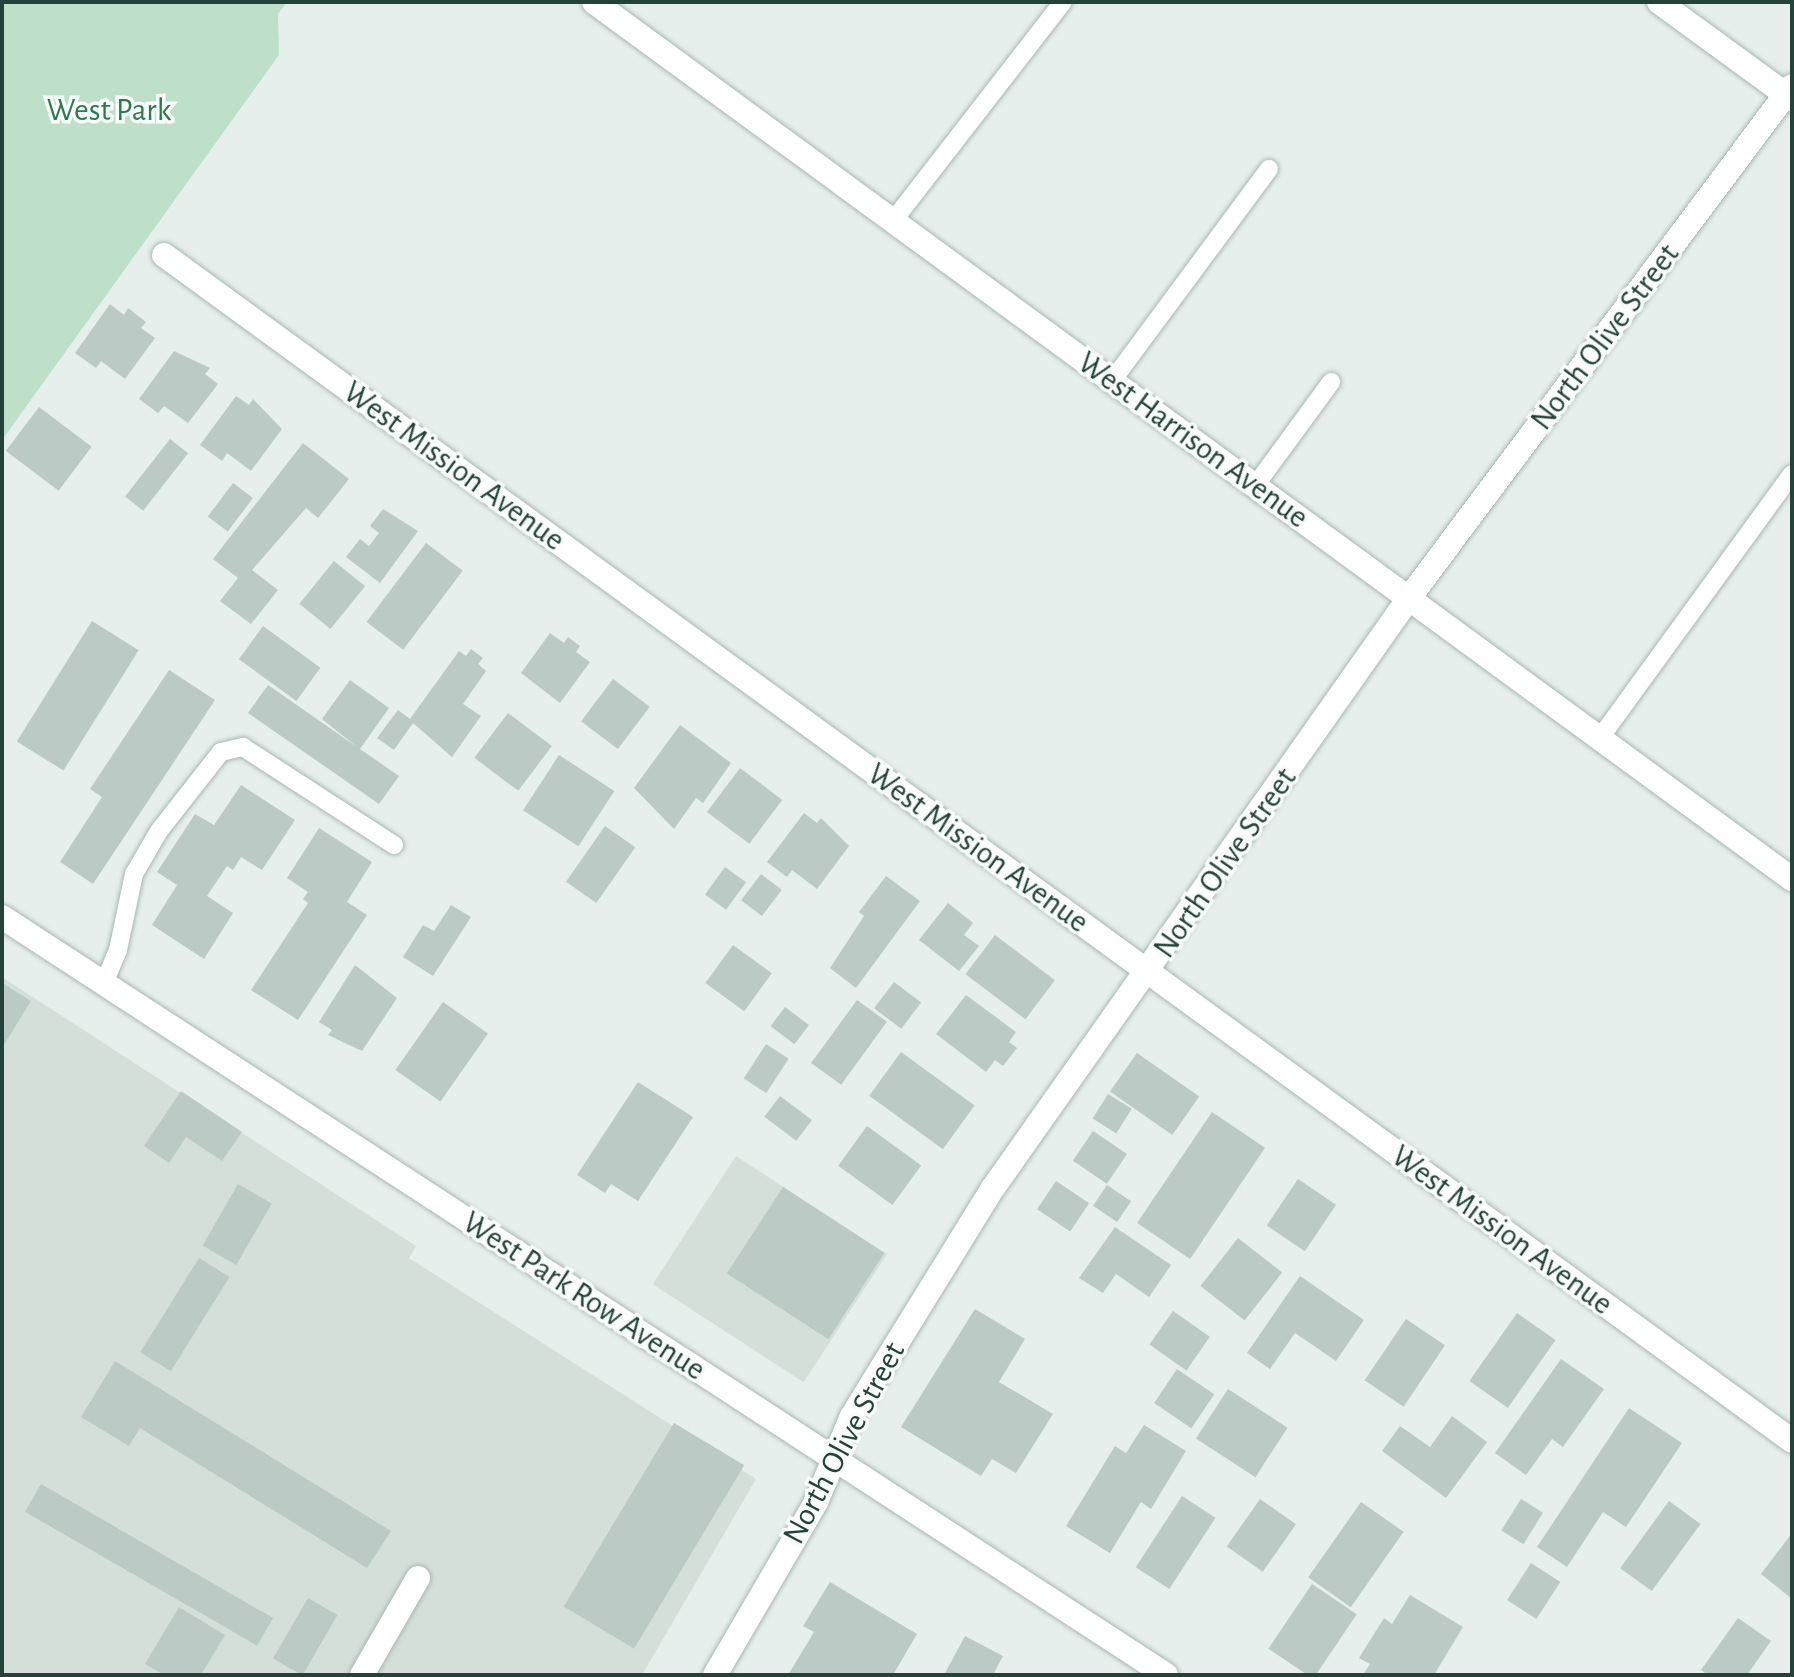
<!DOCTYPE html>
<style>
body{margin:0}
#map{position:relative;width:1794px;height:1677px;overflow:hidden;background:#e6efeb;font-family:"Alegreya Sans",sans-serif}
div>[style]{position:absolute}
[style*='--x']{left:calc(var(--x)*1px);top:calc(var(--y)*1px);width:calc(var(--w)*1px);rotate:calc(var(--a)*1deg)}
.built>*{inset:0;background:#d4dfda;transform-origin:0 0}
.green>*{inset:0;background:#bfe0c8}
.building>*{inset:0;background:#bbcac4;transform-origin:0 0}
.roads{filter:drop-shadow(0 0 2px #a8b8b2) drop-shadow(0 0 2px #a8b8b2)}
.lane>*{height:18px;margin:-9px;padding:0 9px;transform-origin:9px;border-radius:9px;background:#fff}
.street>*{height:24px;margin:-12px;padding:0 12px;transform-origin:12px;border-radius:12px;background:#fff}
.secondary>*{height:24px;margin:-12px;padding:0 12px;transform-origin:12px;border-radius:12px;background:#fff}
span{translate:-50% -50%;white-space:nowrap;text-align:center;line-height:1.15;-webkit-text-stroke:7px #f7fbf9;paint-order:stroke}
.park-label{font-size:32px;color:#2d7a4b}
.street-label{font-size:32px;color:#24423a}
.frame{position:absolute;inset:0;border:4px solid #24423a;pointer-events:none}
</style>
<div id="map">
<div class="built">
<div style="clip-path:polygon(2px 977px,416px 1246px,409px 1258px,756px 1479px,642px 1675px,2px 1675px)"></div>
<div style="left:736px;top:1156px;width:180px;height:153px;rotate:33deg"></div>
</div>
<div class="green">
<div style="clip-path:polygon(2px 2px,287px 2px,278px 14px,279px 55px,2px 440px)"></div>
</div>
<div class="building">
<div style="clip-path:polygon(110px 304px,124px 315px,128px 308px,146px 322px,141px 328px,155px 338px,125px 379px,101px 361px,96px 368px,75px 353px)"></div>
<div style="clip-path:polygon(174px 351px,210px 368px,205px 374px,218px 384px,188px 423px,164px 406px,158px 413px,139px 399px)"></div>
<div style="clip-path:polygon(236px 396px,249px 405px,253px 399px,282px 429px,251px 471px,227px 453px,222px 461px,200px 445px)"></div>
<div style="left:39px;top:407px;width:66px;height:55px;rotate:37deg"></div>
<div style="left:170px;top:439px;width:23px;height:73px;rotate:38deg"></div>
<div style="clip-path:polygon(303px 443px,349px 479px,318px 518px,306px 508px,252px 570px,278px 590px,251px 624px,220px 601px,238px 578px,213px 559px)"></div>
<div style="left:233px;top:483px;width:25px;height:42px;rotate:37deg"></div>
<div style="clip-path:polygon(383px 509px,418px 531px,380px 583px,346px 557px,360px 539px,369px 546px,379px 533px,370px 526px)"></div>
<div style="left:426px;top:543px;width:46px;height:99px;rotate:37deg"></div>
<div style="left:334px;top:561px;width:40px;height:55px;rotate:39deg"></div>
<div style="left:92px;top:621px;width:55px;height:142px;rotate:32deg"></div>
<div style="left:263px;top:626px;width:71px;height:41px;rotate:36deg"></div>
<div style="clip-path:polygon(550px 633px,564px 643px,568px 637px,580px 646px,576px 652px,590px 662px,560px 703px,521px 673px)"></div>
<div style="clip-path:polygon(471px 649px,483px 658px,478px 664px,486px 671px,463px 704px,481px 716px,452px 757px,413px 723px,394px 750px,377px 738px,398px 710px,410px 719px,459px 651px,466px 656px)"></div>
<div style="clip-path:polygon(169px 670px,215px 700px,93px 884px,60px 862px,102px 797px,90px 789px)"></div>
<div style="left:613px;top:679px;width:46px;height:53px;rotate:37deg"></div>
<div style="clip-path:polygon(350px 680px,389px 708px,360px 749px,399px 776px,379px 804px,248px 713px,268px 685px,357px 747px,322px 719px)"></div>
<div style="left:508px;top:713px;width:55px;height:56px;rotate:37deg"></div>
<div style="clip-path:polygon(680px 725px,731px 763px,703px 803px,696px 798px,674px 829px,634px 788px)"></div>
<div style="left:559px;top:755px;width:66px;height:66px;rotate:33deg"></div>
<div style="left:740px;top:768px;width:53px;height:55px;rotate:37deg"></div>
<div style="clip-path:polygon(241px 785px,295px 820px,262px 870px,241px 857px,233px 870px,227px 866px,207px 896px,233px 913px,204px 959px,152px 925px,177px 885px,157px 872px,195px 814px,214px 825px)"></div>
<div style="clip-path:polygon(804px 813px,817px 823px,821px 818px,849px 846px,817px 889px,792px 870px,787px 877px,767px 862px)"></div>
<div style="left:605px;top:826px;width:37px;height:68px;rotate:35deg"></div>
<div style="clip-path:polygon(319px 828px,372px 862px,347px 902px,367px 915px,298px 1020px,251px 990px,308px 903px,303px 899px,308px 892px,287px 878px)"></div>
<div style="left:725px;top:867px;width:26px;height:34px;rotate:36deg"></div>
<div style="left:761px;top:874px;width:26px;height:33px;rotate:37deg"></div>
<div style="clip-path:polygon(886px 876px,920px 901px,856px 988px,830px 968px,864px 916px,859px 912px)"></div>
<div style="clip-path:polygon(948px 903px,973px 923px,964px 935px,979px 946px,959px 971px,919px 940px)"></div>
<div style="clip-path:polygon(451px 905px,471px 917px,433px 976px,403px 957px,423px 925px,434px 931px)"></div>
<div style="left:995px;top:935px;width:75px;height:49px;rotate:37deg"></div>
<div style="left:733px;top:945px;width:48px;height:47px;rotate:36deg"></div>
<div style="clip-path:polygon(355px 965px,397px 998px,362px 1051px,328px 1035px,332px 1030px,319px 1022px)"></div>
<div style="left:894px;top:982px;width:34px;height:33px;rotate:37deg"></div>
<div style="clip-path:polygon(2px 983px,31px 1001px,2px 1048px)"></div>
<div style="clip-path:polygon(966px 995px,1016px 1032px,1009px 1042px,1017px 1048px,1003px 1066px,995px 1060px,986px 1072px,936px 1034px)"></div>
<div style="left:857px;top:1000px;width:37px;height:78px;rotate:36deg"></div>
<div style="left:443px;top:1002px;width:55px;height:83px;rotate:35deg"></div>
<div style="left:785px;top:1007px;width:30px;height:24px;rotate:37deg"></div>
<div style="left:766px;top:1044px;width:27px;height:41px;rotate:33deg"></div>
<div style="left:901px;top:1052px;width:91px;height:54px;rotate:36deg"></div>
<div style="left:1137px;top:1053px;width:76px;height:47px;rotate:35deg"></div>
<div style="clip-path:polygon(638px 1082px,693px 1117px,638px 1201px,611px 1184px,605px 1193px,577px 1175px)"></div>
<div style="clip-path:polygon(181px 1091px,242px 1132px,222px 1161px,186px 1137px,169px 1163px,144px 1146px)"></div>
<div style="left:1108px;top:1094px;width:28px;height:29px;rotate:32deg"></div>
<div style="left:780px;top:1096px;width:40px;height:26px;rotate:37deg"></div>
<div style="left:1212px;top:1112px;width:64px;height:134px;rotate:34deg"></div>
<div style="left:867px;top:1126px;width:67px;height:49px;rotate:36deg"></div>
<div style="left:1093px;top:1131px;width:41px;height:36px;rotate:34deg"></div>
<div style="left:1298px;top:1179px;width:46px;height:56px;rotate:34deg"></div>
<div style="left:1056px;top:1181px;width:40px;height:34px;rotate:34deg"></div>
<div style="left:238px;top:1184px;width:39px;height:71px;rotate:30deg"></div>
<div style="left:1107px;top:1185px;width:29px;height:25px;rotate:34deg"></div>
<div style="left:783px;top:1187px;width:121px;height:103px;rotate:33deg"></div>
<div style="clip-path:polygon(1115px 1227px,1171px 1265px,1149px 1297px,1116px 1274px,1103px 1293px,1079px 1278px)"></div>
<div style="left:1238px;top:1238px;width:56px;height:61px;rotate:38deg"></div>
<div style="left:199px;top:1258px;width:36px;height:111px;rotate:32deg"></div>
<div style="clip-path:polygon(1300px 1276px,1364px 1320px,1336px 1361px,1295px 1333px,1270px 1369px,1247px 1353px)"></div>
<div style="clip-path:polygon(975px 1309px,1025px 1339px,999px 1382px,1053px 1414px,1016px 1473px,992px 1459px,981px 1476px,901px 1427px)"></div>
<div style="left:1173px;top:1311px;width:45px;height:41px;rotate:35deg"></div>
<div style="left:1517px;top:1313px;width:47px;height:83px;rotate:35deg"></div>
<div style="left:1406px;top:1319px;width:47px;height:74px;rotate:34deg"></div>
<div style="clip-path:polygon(1561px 1359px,1604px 1389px,1563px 1447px,1552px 1439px,1526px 1475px,1495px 1453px)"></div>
<div style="clip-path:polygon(115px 1361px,391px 1531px,367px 1568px,140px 1428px,129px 1446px,81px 1417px)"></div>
<div style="left:1177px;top:1369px;width:45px;height:41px;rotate:34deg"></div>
<div style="left:1228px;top:1389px;width:71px;height:59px;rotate:33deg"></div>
<div style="clip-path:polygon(1629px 1408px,1682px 1443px,1626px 1527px,1603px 1512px,1567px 1567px,1537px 1547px)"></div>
<div style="clip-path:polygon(1452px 1416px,1487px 1442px,1446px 1498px,1382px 1451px,1400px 1426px,1430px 1447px)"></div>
<div style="left:674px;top:1423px;width:82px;height:214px;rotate:31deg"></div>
<div style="clip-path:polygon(1144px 1425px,1186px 1451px,1151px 1509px,1141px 1502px,1110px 1553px,1066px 1526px,1115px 1446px,1126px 1453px)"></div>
<div style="left:41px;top:1484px;width:268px;height:32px;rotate:30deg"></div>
<div style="left:1182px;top:1496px;width:40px;height:85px;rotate:33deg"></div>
<div style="left:1260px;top:1499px;width:44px;height:58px;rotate:35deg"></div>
<div style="left:1521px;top:1499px;width:26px;height:37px;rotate:32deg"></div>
<div style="left:1669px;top:1501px;width:39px;height:83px;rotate:36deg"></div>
<div style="left:1361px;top:1502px;width:52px;height:92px;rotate:35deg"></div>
<div style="clip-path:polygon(1792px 1533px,1792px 1599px,1761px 1574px)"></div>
<div style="left:1531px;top:1563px;width:35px;height:44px;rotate:33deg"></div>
<div style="clip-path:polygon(830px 1582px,917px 1634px,893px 1675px,788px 1675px,814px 1632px,803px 1626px)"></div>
<div style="left:1312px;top:1584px;width:54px;height:78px;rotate:34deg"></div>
<div style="clip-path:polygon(1410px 1595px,1463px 1627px,1434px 1675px,1363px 1675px,1370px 1664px,1359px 1658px,1384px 1618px,1392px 1624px)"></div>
<div style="left:308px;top:1598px;width:34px;height:70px;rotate:30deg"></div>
<div style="clip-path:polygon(179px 1607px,225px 1635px,201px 1675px,164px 1675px,145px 1664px)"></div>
<div style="clip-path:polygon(1738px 1618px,1771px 1641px,1747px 1675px,1708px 1675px,1701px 1670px)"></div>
<div style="clip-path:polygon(965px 1636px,1003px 1656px,993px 1675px,944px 1675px)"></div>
</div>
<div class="roads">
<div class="lane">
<div style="--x:893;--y:221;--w:277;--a:-52.2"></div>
<div style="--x:1112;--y:381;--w:264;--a:-53.5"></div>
<div style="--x:1255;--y:486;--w:129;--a:-53.8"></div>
<div style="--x:1600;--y:738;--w:326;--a:-54"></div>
<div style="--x:104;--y:983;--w:36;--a:-67"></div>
<div style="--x:118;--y:950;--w:78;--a:-78.1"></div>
<div style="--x:134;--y:874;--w:50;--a:-59.8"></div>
<div style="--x:159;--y:831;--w:100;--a:-51.9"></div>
<div style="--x:221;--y:752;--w:23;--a:-13"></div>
<div style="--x:243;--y:747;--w:180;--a:33"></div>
</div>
<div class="street">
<div style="--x:594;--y:2;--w:1485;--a:36.21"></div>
<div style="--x:1659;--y:2;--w:165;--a:36.1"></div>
<div style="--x:164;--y:255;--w:2014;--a:36.07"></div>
<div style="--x:2;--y:917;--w:1389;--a:33.07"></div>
<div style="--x:362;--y:1675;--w:112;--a:-60"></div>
</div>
<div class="secondary">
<div style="--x:715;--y:1675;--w:200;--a:-59.7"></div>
<div style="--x:816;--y:1502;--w:93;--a:-67.3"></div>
<div style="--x:852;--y:1416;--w:268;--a:-58.3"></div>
<div style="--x:993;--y:1188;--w:722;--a:-54.81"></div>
<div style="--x:1409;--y:598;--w:639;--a:-53.2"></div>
</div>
</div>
<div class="park-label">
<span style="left:109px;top:110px">West Park</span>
</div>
<div class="street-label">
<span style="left:1605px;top:337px;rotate:-53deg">North Olive Street</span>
<span style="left:1193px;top:440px;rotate:36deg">West Harrison Avenue</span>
<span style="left:454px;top:466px;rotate:36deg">West Mission Avenue</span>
<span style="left:978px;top:848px;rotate:36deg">West Mission Avenue</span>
<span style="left:1225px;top:863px;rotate:-55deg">North Olive Street</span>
<span style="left:1502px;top:1230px;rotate:36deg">West Mission Avenue</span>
<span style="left:584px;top:1296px;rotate:33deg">West Park Row Avenue</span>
<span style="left:844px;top:1443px;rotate:-62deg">North Olive Street</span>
</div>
<div class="frame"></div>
</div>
